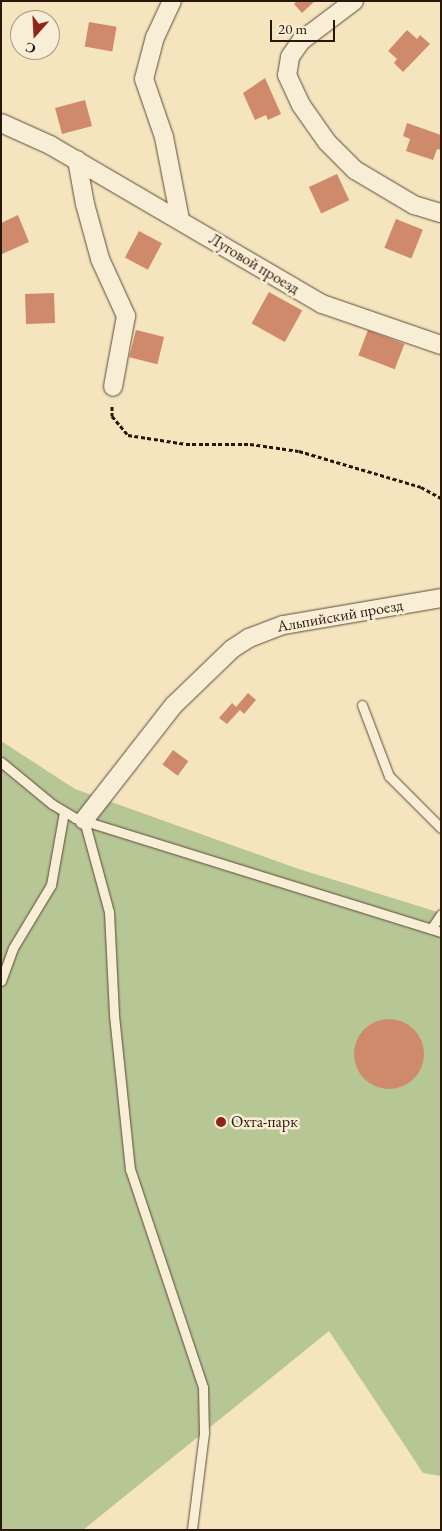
<!DOCTYPE html>
<meta charset="utf-8">
<style>
body{margin:0}
#map{position:relative;width:442px;height:1531px;overflow:hidden;background:#f4e5bf;font-family:"EB Garamond",serif}
div>[style]{position:absolute}
[style*='--x']{left:calc(var(--x)*1px);top:calc(var(--y)*1px);width:calc(var(--w)*1px);rotate:calc(var(--a)*1deg)}
.green>*{inset:0;background:#b7c695}
.building>*{inset:0;background:#cf8a6c;transform-origin:0 0}
.round{border-radius:50%}
.path>*{height:3px;margin-top:-1.5px;transform-origin:0;background:repeating-linear-gradient(90deg,#2a170c 0 4px,transparent 0 6.5px)}
.roads{filter:drop-shadow(0 0 1px #5c4a39) drop-shadow(0 0 1px #5c4a39)}
.service>*{height:9px;margin:-4.5px;padding:0 4.5px;transform-origin:4.5px;border-radius:4.5px;background:#f8eed5}
.minor>*{height:18px;margin:-9px;padding:0 9px;transform-origin:9px;border-radius:9px;background:#f8eed5}
.dots>*{width:14px;height:14px;translate:-50% -50%;box-sizing:border-box;border:2px solid #f8eed5;border-radius:50%}
span{translate:-50% -50%;white-space:nowrap;text-align:center;line-height:1.15;-webkit-text-stroke:5px #f8eed5;paint-order:stroke}
.street-label{font-size:16px;color:#2a170c}
.poi-label{font-size:16px;color:#2a170c}
.left{translate:0 -50%;text-align:left}
.frame{position:absolute;inset:0;border:2px solid #2a170c;pointer-events:none}
.north{position:absolute;left:10px;top:10px;width:50px;height:50px;box-sizing:border-box;background:#f8eed5;border:1px solid #a69885;border-radius:50%;rotate:199deg;font-size:14px;font-weight:700;line-height:20px;text-align:center;color:#2a170c}
.north::after{content:'';display:block;margin:auto;width:18px;height:22px;background:#8f2418;clip-path:polygon(50% 0,100% 100%,50% 72%,0 100%)}
.scale{position:absolute;left:270px;top:20px;width:65px;height:22px;box-sizing:border-box;border:2px solid #2a170c;border-top:0;padding-left:6px;font-size:15px;line-height:18px;white-space:nowrap;color:#2a170c;-webkit-text-stroke:4px #f8eed5;paint-order:stroke}
</style>
<div id="map">
<div class="green">
<div style="clip-path:polygon(1px 741px,75px 789px,299px 869px,441px 913px,441px 1476px,423px 1473px,329px 1331px,83px 1530px,1px 1530px)"></div>
</div>
<div class="building">
<div style="clip-path:polygon(297px 1px,315px 1px,302px 13px,294px 4px)"></div>
<div style="left:89px;top:22px;width:28px;height:25px;rotate:10deg"></div>
<div style="clip-path:polygon(407px 30px,417px 39px,420px 35px,430px 44px,403px 72px,394px 63px,397px 59px,388px 51px)"></div>
<div style="clip-path:polygon(265px 78px,281px 114px,268px 120px,266px 115px,255px 120px,243px 93px)"></div>
<div style="left:85px;top:100px;width:27px;height:31px;rotate:75deg"></div>
<div style="clip-path:polygon(407px 123px,441px 135px,441px 150px,437px 149px,433px 160px,406px 151px,410px 139px,403px 136px)"></div>
<div style="left:337px;top:174px;width:29px;height:31px;rotate:65deg"></div>
<div style="clip-path:polygon(18px 215px,29px 242px,2px 254px,1px 223px)"></div>
<div style="left:396px;top:219px;width:29px;height:31px;rotate:22deg"></div>
<div style="left:139px;top:231px;width:26px;height:30px;rotate:28deg"></div>
<div style="left:269px;top:292px;width:38px;height:36px;rotate:29deg"></div>
<div style="left:54px;top:293px;width:30px;height:29px;rotate:88deg"></div>
<div style="left:136px;top:330px;width:29px;height:28px;rotate:14deg"></div>
<div style="left:368px;top:330px;width:39px;height:27px;rotate:21deg"></div>
<div style="clip-path:polygon(248px 693px,256px 700px,244px 714px,240px 710px,227px 724px,219px 718px,232px 703px,236px 707px)"></div>
<div style="left:173px;top:750px;width:19px;height:18px;rotate:36deg"></div>
<div class="round" style="left:354px;top:1019px;width:70px;height:70px"></div>
</div>
<div class="path">
<div style="--x:112;--y:406;--w:10;--a:90"></div>
<div style="--x:112;--y:416;--w:25;--a:50"></div>
<div style="--x:128;--y:435;--w:59;--a:8.8"></div>
<div style="--x:186;--y:444;--w:64;--a:0"></div>
<div style="--x:250;--y:444;--w:49;--a:8.1"></div>
<div style="--x:299;--y:451;--w:127;--a:16.4"></div>
<div style="--x:421;--y:487;--w:23;--a:29"></div>
</div>
<div class="roads">
<div class="service">
<div style="--x:362;--y:705;--w:76;--a:69.2"></div>
<div style="--x:389;--y:776;--w:74;--a:45"></div>
<div style="--x:1;--y:762;--w:66;--a:39.5"></div>
<div style="--x:52;--y:804;--w:27;--a:31"></div>
<div style="--x:75;--y:818;--w:383;--a:17.3"></div>
<div style="--x:84;--y:820;--w:95;--a:74.8"></div>
<div style="--x:109;--y:912;--w:103;--a:87.2"></div>
<div style="--x:114;--y:1015;--w:155;--a:84.1"></div>
<div style="--x:130;--y:1169;--w:230;--a:71.5"></div>
<div style="--x:203;--y:1387;--w:46;--a:88.8"></div>
<div style="--x:204;--y:1433;--w:98;--a:97.1"></div>
<div style="--x:431;--y:929;--w:18;--a:-56"></div>
<div style="--x:1;--y:981;--w:35;--a:-70"></div>
<div style="--x:13;--y:948;--w:74;--a:-58.9"></div>
<div style="--x:51;--y:885;--w:74;--a:-79.9"></div>
</div>
<div class="minor">
<div style="--x:172;--y:1;--w:40;--a:115"></div>
<div style="--x:155;--y:37;--w:43;--a:104.7"></div>
<div style="--x:144;--y:79;--w:61;--a:71"></div>
<div style="--x:164;--y:137;--w:84;--a:79"></div>
<div style="--x:354;--y:1;--w:66;--a:143"></div>
<div style="--x:301;--y:41;--w:19;--a:125"></div>
<div style="--x:290;--y:57;--w:18;--a:99"></div>
<div style="--x:287;--y:75;--w:33;--a:65"></div>
<div style="--x:301;--y:105;--w:45;--a:54.9"></div>
<div style="--x:327;--y:142;--w:40;--a:45"></div>
<div style="--x:355;--y:170;--w:69;--a:30.7"></div>
<div style="--x:414;--y:205;--w:28;--a:17"></div>
<div style="--x:1;--y:123;--w:54;--a:24.2"></div>
<div style="--x:50;--y:145;--w:315;--a:30.3"></div>
<div style="--x:322;--y:304;--w:126;--a:19"></div>
<div style="--x:77;--y:160;--w:45;--a:79.7"></div>
<div style="--x:85;--y:204;--w:57;--a:74.7"></div>
<div style="--x:100;--y:259;--w:63;--a:65.5"></div>
<div style="--x:126;--y:316;--w:72;--a:100.4"></div>
<div style="--x:84;--y:820;--w:146;--a:-52"></div>
<div style="--x:174;--y:705;--w:81;--a:-44"></div>
<div style="--x:232;--y:649;--w:20;--a:-33"></div>
<div style="--x:249;--y:638;--w:36;--a:-21"></div>
<div style="--x:283;--y:625;--w:160;--a:-9.7"></div>
</div>
</div>
<div class="dots">
<div style="left:221px;top:1122px;background:#8f2418"></div>
</div>
<div class="street-label">
<span style="left:254px;top:264px;rotate:31deg">Луговой проезд</span>
<span style="left:340px;top:616px;rotate:-10deg">Альпийский проезд</span>
</div>
<div class="poi-label">
<span class="left" style="left:231px;top:1122px">Охта-парк</span>
</div>
<div class="frame"></div>
<div class="north">С</div>
<div class="scale">20 m</div>
</div>
